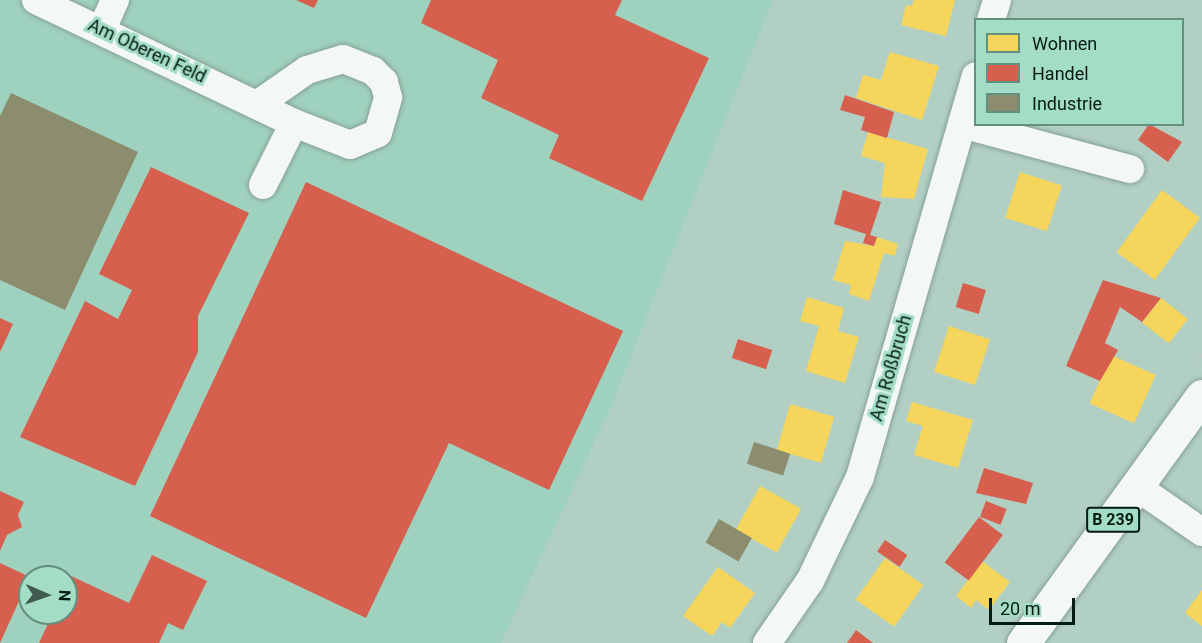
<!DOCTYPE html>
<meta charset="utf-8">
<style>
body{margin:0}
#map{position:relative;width:1202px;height:643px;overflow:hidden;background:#b1d0c3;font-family:Roboto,sans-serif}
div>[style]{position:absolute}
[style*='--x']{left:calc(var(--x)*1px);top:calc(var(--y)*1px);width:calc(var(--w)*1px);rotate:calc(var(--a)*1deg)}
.built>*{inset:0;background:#9fd2be}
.homes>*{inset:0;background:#f6d55c;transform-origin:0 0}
.shops>*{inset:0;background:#d6604d;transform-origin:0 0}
.industry>*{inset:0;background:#8c8c6e;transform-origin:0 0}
.path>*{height:4px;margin-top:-2px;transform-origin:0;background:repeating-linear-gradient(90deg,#bcc6c2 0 3px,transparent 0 6px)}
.roads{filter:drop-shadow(0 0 2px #88a096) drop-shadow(0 0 2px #88a096)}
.minor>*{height:28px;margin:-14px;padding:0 14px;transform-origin:14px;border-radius:14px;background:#f3f8f6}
.major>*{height:33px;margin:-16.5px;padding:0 16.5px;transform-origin:16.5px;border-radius:16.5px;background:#f3f8f6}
span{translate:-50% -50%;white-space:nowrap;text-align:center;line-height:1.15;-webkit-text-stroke:6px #a4ddc6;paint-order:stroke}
.shield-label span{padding:2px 4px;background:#a4ddc6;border:2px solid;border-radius:4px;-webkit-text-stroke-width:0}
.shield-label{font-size:16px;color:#051c14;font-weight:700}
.street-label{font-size:18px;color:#051c14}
.legend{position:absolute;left:974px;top:18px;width:210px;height:108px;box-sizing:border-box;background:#a4ddc6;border:2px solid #64907f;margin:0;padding:8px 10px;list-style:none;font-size:18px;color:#051c14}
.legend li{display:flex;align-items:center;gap:12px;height:30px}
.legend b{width:30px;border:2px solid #64907f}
.north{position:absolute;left:18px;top:565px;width:60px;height:60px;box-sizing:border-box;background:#a4ddc6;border:2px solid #64907f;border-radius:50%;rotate:92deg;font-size:16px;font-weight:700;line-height:24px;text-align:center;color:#051c14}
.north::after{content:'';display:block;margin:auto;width:21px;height:27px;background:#415b51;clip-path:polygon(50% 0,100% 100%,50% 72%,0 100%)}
.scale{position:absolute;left:989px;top:598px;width:86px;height:27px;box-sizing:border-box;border:3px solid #051c14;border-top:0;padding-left:8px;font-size:18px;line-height:21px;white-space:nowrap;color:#051c14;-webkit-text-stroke:4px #a4ddc6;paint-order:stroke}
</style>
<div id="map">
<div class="built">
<div style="clip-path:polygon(evenodd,0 0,773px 0,610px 409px,501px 643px,0 643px,0 0,30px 577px,66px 577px,66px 613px,30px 613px,30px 577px)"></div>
</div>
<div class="homes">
<div style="clip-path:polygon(914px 0,955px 0,946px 36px,901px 25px,906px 5px,912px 6px)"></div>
<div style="clip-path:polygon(890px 52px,939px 66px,922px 120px,856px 98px,863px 75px,881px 80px)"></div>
<div style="clip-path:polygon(868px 132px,928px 149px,914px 199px,881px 197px,885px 163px,861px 156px)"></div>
<div style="left:1020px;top:172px;width:44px;height:48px;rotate:18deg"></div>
<div style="left:1162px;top:190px;width:47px;height:77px;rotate:36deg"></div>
<div style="clip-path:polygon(877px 237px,898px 244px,895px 256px,884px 253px,869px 301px,849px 294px,851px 285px,833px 280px,845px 241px,874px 246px)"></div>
<div style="clip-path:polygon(807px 297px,844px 308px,838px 331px,859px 337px,845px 383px,806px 371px,819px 326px,800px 321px)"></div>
<div style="left:1161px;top:298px;width:34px;height:31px;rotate:38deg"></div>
<div style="left:949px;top:326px;width:43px;height:48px;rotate:18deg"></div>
<div style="left:1111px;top:355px;width:49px;height:53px;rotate:24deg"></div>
<div style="clip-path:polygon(912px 402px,973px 420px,958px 468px,914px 455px,923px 426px,906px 421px)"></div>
<div style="left:790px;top:404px;width:46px;height:48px;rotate:16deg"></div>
<div style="left:760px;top:486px;width:47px;height:50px;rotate:29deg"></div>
<div style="left:885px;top:558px;width:47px;height:51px;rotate:35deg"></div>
<div style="clip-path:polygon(982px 561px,1010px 582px,989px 610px,976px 600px,971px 608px,956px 596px)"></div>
<div style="clip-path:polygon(718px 567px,755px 593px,730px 628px,722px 622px,712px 636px,683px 616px)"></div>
<div style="clip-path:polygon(1202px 590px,1202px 626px,1185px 613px)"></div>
</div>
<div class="shops">
<div style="clip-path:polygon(296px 0,318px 0,314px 8px)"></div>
<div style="clip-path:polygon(431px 0,622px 0,615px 15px,709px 58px,642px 201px,549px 158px,559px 135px,481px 98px,498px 60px,421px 23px)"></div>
<div style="clip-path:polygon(845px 95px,894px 112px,887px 138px,861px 130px,865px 117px,840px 110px)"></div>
<div style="clip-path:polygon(1149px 124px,1182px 142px,1168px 162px,1138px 140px)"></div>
<div style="clip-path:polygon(151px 167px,249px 213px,198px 316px,198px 352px,135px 486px,20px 437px,85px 301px,118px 319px,132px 290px,99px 274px)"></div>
<div style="clip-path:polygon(306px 182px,623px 331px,549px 490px,449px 443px,366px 618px,150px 516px)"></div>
<div style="clip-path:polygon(843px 190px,881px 202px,870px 235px,877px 237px,874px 246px,863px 243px,866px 234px,834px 224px)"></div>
<div style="clip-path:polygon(1103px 280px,1161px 298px,1142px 322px,1120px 307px,1105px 343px,1118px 350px,1100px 381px,1066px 366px)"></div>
<div style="left:963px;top:283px;width:24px;height:25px;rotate:17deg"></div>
<div style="clip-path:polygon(0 318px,13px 324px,0 352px)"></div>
<div style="left:738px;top:339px;width:36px;height:20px;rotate:18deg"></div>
<div style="clip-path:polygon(984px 468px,1033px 483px,1026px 504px,976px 493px)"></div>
<div style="clip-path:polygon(0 491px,24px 502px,18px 515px,22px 527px,7px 535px,0 551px)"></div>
<div style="left:986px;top:501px;width:22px;height:17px;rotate:21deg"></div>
<div style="left:979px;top:517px;width:30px;height:57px;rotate:37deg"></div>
<div style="left:885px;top:540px;width:27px;height:14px;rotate:34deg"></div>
<div style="clip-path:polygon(152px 555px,207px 581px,183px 630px,168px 623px,159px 643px,39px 643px,53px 613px,66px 613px,71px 576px,129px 603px)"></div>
<div style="clip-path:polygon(0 563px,30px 577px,0 643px)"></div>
<div style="clip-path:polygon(856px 630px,873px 643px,847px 643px)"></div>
</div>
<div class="industry">
<div style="clip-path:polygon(11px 93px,138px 152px,65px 310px,0 280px,0 116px)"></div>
<div style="left:754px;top:442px;width:38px;height:23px;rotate:18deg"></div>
<div style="left:719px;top:519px;width:38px;height:27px;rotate:30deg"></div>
</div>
<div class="path">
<div style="--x:1194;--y:366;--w:14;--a:-56"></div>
</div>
<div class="roads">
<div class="minor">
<div style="--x:36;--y:0;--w:286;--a:25.5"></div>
<div style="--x:294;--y:123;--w:60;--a:21.4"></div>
<div style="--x:350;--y:145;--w:30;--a:-23"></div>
<div style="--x:378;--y:133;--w:37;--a:-74"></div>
<div style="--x:388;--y:97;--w:16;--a:-105"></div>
<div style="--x:384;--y:82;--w:16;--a:-135"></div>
<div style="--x:373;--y:71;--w:32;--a:-158"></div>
<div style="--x:343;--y:59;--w:38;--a:163"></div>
<div style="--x:307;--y:70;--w:60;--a:145.2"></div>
<div style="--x:991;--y:20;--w:21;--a:-73"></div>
<div style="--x:102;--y:29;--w:32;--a:-66"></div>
<div style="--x:962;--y:124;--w:174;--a:15"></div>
<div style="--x:263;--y:185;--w:69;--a:-63.4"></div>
<div style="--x:1137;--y:487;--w:79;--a:34.7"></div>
<div style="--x:767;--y:643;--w:75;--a:-55.3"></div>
<div style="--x:810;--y:581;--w:115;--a:-64.3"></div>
<div style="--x:860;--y:477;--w:417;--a:-73.9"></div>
</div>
<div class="major">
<div style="--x:1023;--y:643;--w:305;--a:-54.1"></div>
</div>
</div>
<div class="shield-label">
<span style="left:1113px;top:520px">B 239</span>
</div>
<div class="street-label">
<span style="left:147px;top:51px;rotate:25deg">Am Oberen Feld</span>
<span style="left:891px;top:368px;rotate:-74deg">Am Roßbruch</span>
</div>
<ul class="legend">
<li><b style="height:16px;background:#f6d55c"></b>Wohnen</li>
<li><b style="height:16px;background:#d6604d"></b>Handel</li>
<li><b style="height:16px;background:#8c8c6e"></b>Industrie</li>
</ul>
<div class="north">N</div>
<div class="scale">20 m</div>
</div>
